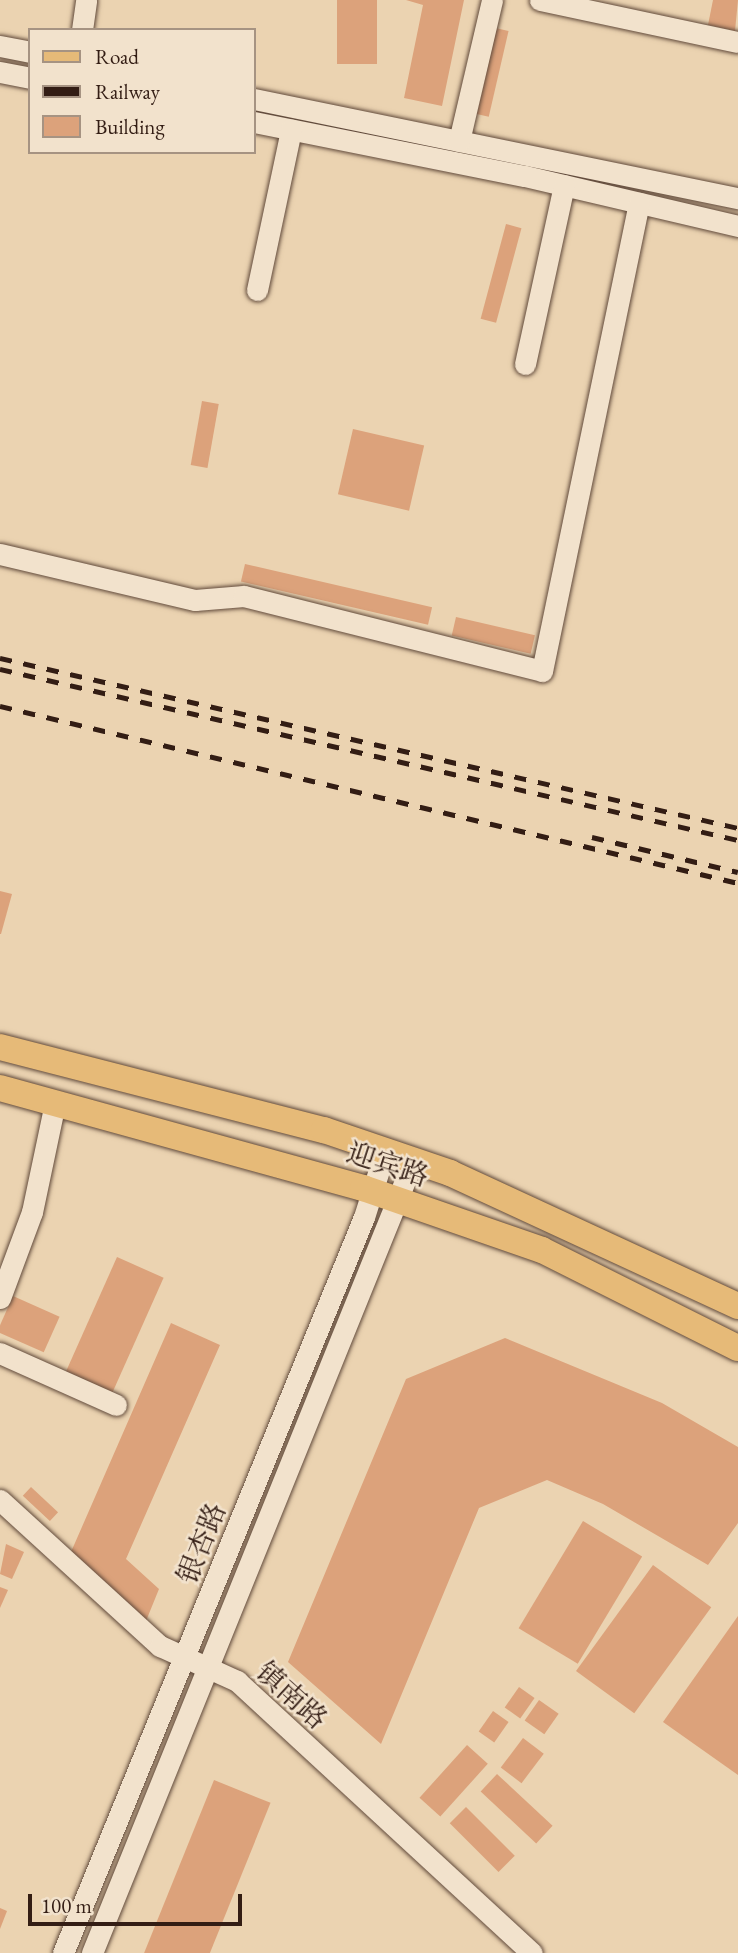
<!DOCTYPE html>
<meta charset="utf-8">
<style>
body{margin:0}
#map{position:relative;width:738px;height:1953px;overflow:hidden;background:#ebd3b1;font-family:"EB Garamond","Noto Serif SC",serif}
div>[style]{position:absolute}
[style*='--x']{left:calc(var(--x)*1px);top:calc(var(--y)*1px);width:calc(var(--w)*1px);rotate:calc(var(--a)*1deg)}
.building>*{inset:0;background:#dca27b;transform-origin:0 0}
.roads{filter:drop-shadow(0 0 2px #614a3b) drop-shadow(0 0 2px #614a3b)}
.minor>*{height:21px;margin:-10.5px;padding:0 10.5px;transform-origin:10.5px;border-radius:10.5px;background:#f2e2cc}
.major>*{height:26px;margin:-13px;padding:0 13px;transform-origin:13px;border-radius:13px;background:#e6ba78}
.rail>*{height:4.5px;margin-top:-2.25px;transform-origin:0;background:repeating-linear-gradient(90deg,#331d14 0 12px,transparent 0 24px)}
span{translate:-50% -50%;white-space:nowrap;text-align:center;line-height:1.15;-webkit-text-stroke:5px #f2e2cc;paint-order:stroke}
.street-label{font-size:28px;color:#331d14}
.legend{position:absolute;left:28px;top:28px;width:228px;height:126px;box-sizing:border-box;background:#f2e2cc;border:2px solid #a69382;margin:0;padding:9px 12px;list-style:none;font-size:21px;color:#331d14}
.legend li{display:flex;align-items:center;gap:14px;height:35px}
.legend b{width:35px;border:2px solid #a69382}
.scale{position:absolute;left:28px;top:1894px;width:214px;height:32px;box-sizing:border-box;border:4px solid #331d14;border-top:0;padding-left:9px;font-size:21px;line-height:24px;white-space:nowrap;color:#331d14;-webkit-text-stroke:5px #f2e2cc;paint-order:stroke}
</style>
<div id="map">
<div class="building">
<div style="left:337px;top:0;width:40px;height:64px"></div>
<div style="clip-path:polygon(406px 0,464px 0,442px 106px,404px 98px,423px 5px)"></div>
<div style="clip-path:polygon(713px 0,738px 0,735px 31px,708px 25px)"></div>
<div style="left:491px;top:27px;width:18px;height:88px;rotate:13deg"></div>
<div style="left:506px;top:224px;width:16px;height:98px;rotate:15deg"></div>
<div style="left:202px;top:401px;width:17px;height:65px;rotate:10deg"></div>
<div style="left:353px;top:429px;width:73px;height:67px;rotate:13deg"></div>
<div style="left:245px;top:564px;width:192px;height:18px;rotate:13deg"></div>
<div style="left:456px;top:617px;width:81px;height:19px;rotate:13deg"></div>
<div style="clip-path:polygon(0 891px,12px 894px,1px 934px,0 934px)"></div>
<div style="left:117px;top:1257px;width:51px;height:129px;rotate:24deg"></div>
<div style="left:13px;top:1296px;width:51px;height:39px;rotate:24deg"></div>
<div style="clip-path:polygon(171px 1323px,220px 1345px,126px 1559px,159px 1589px,146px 1621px,71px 1552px)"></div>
<div style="clip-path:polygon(505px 1338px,662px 1403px,738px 1447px,738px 1523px,708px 1565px,603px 1504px,547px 1480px,479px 1508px,381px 1744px,288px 1662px,406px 1379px)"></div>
<div style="left:31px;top:1487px;width:37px;height:12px;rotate:43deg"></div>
<div style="left:583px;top:1521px;width:69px;height:125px;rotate:31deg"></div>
<div style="clip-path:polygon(6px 1544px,24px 1552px,12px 1579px,0 1574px)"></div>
<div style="left:653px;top:1565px;width:72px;height:131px;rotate:36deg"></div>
<div style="clip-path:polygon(0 1587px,8px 1590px,0 1608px)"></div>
<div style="clip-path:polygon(738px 1616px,738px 1775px,663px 1722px)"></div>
<div style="left:519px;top:1687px;width:19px;height:25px;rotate:35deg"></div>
<div style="left:539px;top:1700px;width:24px;height:25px;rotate:35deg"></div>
<div style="left:493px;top:1711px;width:19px;height:25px;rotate:35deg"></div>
<div style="left:523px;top:1738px;width:26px;height:37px;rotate:37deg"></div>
<div style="left:467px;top:1745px;width:28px;height:71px;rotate:42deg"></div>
<div style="left:497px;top:1774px;width:76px;height:24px;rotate:43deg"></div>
<div style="left:214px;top:1780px;width:61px;height:187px;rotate:22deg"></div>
<div style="left:466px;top:1807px;width:69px;height:23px;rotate:45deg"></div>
<div style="clip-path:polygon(0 1908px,7px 1911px,0 1929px)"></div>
</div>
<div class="roads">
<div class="minor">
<div style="--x:540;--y:0;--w:202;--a:12"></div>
<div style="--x:82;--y:30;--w:30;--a:-82"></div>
<div style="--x:0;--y:46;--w:31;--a:11"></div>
<div style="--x:0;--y:72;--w:31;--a:11"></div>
<div style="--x:254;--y:99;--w:494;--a:11.6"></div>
<div style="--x:254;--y:122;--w:276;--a:11.3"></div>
<div style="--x:525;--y:176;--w:219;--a:13.2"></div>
<div style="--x:459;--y:141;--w:145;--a:-76.8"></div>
<div style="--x:257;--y:290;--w:164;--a:-78"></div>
<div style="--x:525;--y:364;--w:183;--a:-77.7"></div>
<div style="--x:0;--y:554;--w:200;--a:13.3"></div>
<div style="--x:195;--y:600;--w:49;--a:-4.7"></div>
<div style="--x:244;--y:596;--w:307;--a:14.1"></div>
<div style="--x:542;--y:671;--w:478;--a:-78.3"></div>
<div style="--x:0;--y:1298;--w:92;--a:-69.6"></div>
<div style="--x:32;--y:1212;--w:111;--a:-78.1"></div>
<div style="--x:0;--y:1353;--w:127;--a:24.1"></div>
<div style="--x:0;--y:1500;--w:217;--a:42.4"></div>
<div style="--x:160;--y:1646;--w:85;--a:24.4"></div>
<div style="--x:237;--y:1681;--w:401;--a:42.7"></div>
<div style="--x:63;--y:1953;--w:795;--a:-67.76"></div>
<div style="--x:364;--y:1217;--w:69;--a:-72.3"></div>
<div style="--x:92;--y:1953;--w:855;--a:-67.94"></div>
</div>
<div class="major">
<div style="--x:0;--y:1047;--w:334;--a:14.4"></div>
<div style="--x:324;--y:1130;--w:133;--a:18.8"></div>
<div style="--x:450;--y:1173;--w:317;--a:24.8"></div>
<div style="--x:0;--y:1088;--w:377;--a:15.4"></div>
<div style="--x:363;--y:1188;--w:189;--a:19.1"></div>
<div style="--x:542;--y:1250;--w:219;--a:26.6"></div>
</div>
</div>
<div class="rail">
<div style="--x:0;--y:658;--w:757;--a:12.97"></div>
<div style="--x:0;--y:669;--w:758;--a:13.05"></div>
<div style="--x:0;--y:706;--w:759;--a:13.49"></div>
<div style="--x:592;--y:837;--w:150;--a:13.5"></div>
</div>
<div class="street-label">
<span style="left:388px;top:1164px;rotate:18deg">迎宾路</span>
<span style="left:201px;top:1543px;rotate:-68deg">银杏路</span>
<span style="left:292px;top:1695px;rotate:42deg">镇南路</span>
</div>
<ul class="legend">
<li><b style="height:9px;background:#e6ba78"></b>Road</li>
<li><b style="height:9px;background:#331d14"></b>Railway</li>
<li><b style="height:19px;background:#dca27b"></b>Building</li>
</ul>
<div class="scale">100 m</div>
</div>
